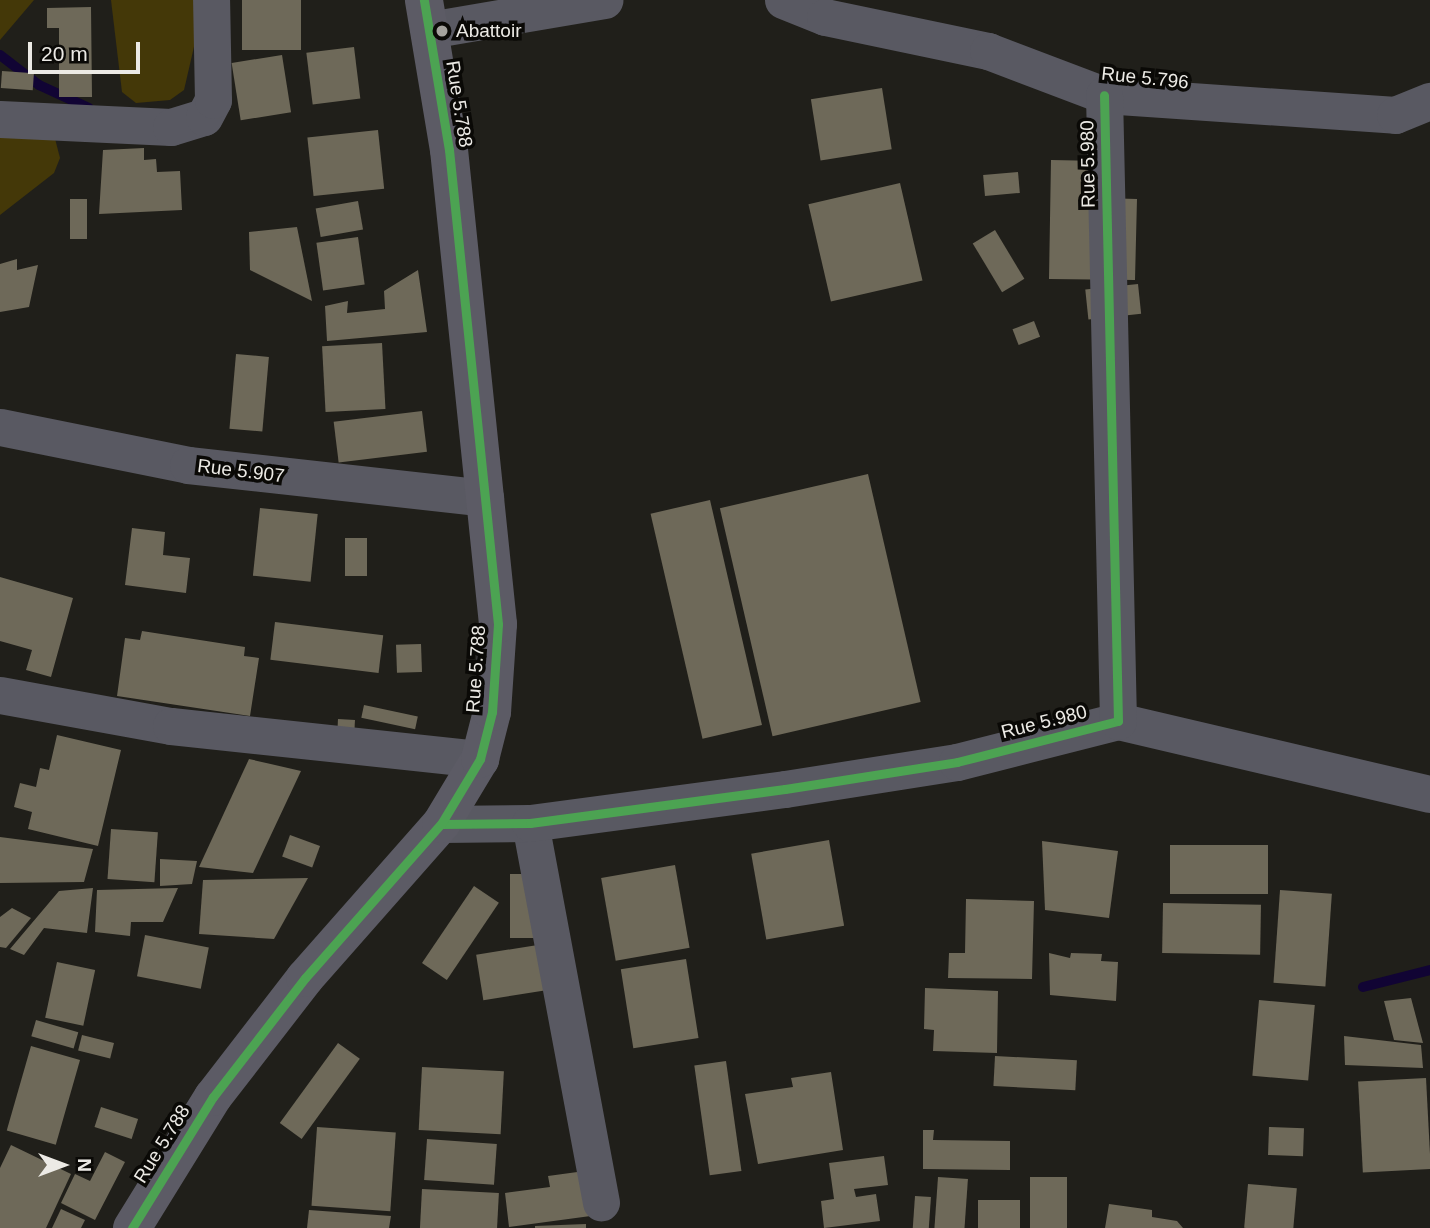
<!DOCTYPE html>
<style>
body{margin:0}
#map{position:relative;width:1430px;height:1228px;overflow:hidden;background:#201f1a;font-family:Helvetica,sans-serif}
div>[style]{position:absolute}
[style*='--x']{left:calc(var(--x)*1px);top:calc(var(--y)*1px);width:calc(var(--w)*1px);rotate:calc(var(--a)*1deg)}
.green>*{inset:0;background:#443808}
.stream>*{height:10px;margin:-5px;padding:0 5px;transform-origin:5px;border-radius:5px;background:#110434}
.building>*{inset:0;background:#6e6959;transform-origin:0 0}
.street>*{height:37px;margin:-18.5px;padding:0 18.5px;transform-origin:18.5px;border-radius:18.5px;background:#595962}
.secondary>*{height:38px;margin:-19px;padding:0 19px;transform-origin:19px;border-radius:19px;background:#5c5b65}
.cycleway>*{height:9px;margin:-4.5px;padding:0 4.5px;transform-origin:4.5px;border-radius:4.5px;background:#4ca352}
.dots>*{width:19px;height:19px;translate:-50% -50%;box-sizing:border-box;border:4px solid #0a0906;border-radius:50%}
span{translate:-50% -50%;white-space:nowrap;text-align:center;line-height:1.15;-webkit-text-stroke:7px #0a0906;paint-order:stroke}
.poi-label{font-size:19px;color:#eceae5}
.left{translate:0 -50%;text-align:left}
.street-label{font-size:19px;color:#eceae5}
.north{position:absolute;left:28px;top:1130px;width:70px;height:70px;-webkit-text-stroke:5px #0a0906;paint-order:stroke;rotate:90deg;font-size:19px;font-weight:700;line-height:28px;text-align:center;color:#eceae5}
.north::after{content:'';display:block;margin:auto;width:24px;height:32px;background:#eceae5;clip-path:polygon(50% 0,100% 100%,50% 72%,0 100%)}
.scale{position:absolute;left:28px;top:42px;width:112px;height:32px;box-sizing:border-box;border:4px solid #eceae5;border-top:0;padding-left:9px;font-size:21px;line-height:24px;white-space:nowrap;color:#eceae5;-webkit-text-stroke:5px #0a0906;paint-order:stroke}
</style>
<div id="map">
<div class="green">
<div style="clip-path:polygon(0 0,34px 0,0 40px)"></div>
<div style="clip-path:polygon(111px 0,195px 0,199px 25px,184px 90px,170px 100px,136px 103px,122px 92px)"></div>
<div style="clip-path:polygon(0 101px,52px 127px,60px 158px,54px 173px,0 215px)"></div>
</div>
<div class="stream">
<div style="--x:0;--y:55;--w:49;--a:37.6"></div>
<div style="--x:39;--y:85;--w:55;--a:24.7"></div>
<div style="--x:1363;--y:987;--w:69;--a:-14.2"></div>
</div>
<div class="building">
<div style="left:242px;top:0;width:59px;height:50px"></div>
<div style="clip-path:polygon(91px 7px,92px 97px,59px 97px,59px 28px,47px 28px,47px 8px)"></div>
<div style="left:354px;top:47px;width:52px;height:48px;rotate:83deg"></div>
<div style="left:282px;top:55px;width:58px;height:51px;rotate:81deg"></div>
<div style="left:2px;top:71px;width:32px;height:17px;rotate:4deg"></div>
<div style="left:882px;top:88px;width:62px;height:72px;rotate:81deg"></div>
<div style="left:378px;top:130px;width:59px;height:71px;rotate:84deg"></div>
<div style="clip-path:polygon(144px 148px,144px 160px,156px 159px,157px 172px,180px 171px,182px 210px,99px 214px,103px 150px)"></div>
<div style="clip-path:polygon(1051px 160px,1102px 161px,1102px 198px,1137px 199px,1135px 280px,1049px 279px)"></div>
<div style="left:1018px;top:172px;width:21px;height:35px;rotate:85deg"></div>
<div style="left:900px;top:183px;width:100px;height:94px;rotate:77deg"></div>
<div style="left:70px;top:199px;width:17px;height:40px"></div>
<div style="left:358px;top:201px;width:29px;height:43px;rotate:80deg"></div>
<div style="clip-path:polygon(297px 227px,312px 301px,250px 270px,249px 232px)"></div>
<div style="left:995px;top:230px;width:57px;height:26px;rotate:59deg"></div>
<div style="left:358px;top:237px;width:48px;height:42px;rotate:82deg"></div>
<div style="clip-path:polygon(17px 259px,17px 270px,38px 265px,29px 307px,0 312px,0 264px)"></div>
<div style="clip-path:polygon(418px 270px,427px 332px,327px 341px,325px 306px,348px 301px,347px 313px,385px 309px,384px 291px)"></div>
<div style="left:1138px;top:284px;width:30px;height:53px;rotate:84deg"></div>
<div style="left:1034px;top:321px;width:17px;height:23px;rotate:69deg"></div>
<div style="left:382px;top:343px;width:66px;height:60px;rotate:87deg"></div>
<div style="left:236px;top:354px;width:33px;height:75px;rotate:5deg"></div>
<div style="left:422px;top:411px;width:41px;height:89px;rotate:83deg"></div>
<div style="left:868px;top:474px;width:234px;height:152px;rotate:77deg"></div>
<div style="left:710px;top:500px;width:231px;height:61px;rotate:77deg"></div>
<div style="left:260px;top:508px;width:58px;height:68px;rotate:6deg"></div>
<div style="clip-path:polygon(132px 528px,165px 532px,163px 555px,190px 558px,186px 593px,125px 585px)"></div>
<div style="left:345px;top:538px;width:22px;height:38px"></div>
<div style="clip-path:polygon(0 577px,73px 598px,51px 677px,26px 670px,32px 650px,0 641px)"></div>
<div style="left:275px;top:622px;width:109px;height:38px;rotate:7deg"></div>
<div style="clip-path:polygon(142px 631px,245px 647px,244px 656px,259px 658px,250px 716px,117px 696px,125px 638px,140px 640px)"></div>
<div style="left:421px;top:644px;width:28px;height:25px;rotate:88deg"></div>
<div style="left:364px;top:705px;width:55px;height:13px;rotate:12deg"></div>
<div style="left:338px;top:719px;width:17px;height:29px;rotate:3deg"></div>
<div style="clip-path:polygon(57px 735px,121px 750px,98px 846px,28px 829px,32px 812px,14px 807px,20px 783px,36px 787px,40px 768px,49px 770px)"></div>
<div style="clip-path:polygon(249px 759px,301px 771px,253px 873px,199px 867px)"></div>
<div style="left:111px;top:829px;width:47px;height:50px;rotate:4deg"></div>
<div style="left:290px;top:835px;width:32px;height:23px;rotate:20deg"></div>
<div style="clip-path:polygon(0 837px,93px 849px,84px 882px,0 883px)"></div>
<div style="left:829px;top:840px;width:87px;height:79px;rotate:80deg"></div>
<div style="clip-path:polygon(1042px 841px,1118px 851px,1109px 918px,1045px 910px)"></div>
<div style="left:1170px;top:845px;width:98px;height:49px"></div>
<div style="clip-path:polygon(160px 859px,197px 861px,192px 884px,160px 886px)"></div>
<div style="left:675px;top:865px;width:84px;height:75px;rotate:80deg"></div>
<div style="left:510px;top:874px;width:43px;height:64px"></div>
<div style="clip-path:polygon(308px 878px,274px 939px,199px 934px,203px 880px)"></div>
<div style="left:474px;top:886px;width:30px;height:93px;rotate:34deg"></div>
<div style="clip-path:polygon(93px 888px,87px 933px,44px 928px,24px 955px,10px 949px,59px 891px)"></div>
<div style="clip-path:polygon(178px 888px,163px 922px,131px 922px,130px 936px,95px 932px,97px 890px)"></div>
<div style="left:1280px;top:890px;width:52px;height:93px;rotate:4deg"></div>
<div style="clip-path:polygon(966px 899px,1034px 901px,1032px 979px,948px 978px,949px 953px,965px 953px)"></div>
<div style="left:1163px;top:903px;width:98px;height:50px;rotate:1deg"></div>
<div style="clip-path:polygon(12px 908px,31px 918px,6px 948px,0 947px,0 917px)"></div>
<div style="left:145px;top:935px;width:65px;height:42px;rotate:11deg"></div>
<div style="left:569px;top:940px;width:46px;height:94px;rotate:81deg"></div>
<div style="clip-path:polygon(1049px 953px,1070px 958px,1071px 953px,1102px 954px,1101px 961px,1118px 962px,1116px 1001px,1050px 995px)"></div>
<div style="left:686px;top:959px;width:80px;height:66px;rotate:81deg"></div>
<div style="left:57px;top:962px;width:39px;height:57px;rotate:12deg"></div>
<div style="clip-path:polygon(925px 988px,998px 991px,997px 1053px,933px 1051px,934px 1030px,924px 1029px)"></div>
<div style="clip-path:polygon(1411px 998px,1423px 1043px,1394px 1040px,1384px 1001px)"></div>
<div style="left:1259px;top:1000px;width:56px;height:76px;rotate:5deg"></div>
<div style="left:36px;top:1020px;width:44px;height:17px;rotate:16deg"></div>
<div style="left:82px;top:1035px;width:33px;height:16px;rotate:14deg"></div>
<div style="clip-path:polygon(1344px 1036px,1421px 1045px,1423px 1068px,1345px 1065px)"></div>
<div style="left:338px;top:1043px;width:27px;height:99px;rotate:36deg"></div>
<div style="left:31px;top:1046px;width:51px;height:88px;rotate:16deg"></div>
<div style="left:995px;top:1056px;width:82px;height:30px;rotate:3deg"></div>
<div style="left:726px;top:1061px;width:111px;height:32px;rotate:82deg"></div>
<div style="left:422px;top:1067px;width:82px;height:63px;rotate:3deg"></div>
<div style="clip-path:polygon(831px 1072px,843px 1150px,758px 1164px,745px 1094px,793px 1087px,791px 1078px)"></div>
<div style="left:1426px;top:1078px;width:91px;height:68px;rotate:87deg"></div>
<div style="left:101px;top:1107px;width:39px;height:21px;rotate:18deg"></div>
<div style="left:317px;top:1127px;width:79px;height:79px;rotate:4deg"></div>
<div style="left:1269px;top:1127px;width:35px;height:28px;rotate:2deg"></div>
<div style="clip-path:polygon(923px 1130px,934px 1130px,933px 1140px,1010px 1141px,1010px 1170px,923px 1169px)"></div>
<div style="left:427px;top:1139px;width:70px;height:41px;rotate:4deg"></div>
<div style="clip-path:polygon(11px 1145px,71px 1174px,46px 1228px,0 1228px,0 1168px)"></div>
<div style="clip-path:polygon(105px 1152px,125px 1162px,95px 1220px,61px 1203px,75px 1174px,90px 1181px)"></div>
<div style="clip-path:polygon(884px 1156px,888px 1185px,854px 1189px,856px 1197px,876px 1194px,880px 1221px,824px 1228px,821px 1201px,834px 1199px,829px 1163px)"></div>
<div style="clip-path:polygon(592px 1170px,598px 1215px,509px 1227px,505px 1193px,550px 1187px,548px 1176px)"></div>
<div style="left:938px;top:1177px;width:30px;height:51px;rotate:4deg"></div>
<div style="left:1030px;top:1177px;width:37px;height:51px"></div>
<div style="left:1248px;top:1184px;width:49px;height:44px;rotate:5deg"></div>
<div style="left:422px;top:1189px;width:77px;height:39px;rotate:3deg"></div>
<div style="left:915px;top:1196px;width:16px;height:32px;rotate:4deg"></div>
<div style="left:978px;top:1200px;width:42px;height:28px"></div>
<div style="clip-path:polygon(1109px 1204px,1152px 1210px,1152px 1217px,1177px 1221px,1183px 1228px,1105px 1228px)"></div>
<div style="clip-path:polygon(61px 1209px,85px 1220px,81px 1228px,52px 1228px)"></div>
<div style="clip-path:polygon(309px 1210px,391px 1216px,389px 1228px,307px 1228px)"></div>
<div style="clip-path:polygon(586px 1224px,586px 1228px,535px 1228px,535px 1226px)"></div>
</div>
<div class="street">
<div style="--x:783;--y:0;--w:45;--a:22"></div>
<div style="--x:825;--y:17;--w:167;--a:11.8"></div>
<div style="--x:988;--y:51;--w:124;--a:20.8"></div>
<div style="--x:1104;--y:95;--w:292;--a:3.9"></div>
<div style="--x:1395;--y:115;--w:38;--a:-22"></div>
<div style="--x:429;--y:30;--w:178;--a:-9.7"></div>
<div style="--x:0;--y:119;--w:171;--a:2.7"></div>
<div style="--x:171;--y:127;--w:34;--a:-17"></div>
<div style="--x:204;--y:117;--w:19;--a:-62"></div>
<div style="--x:213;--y:100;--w:100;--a:-91.1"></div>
<div style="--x:0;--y:427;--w:192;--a:11.4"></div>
<div style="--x:188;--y:465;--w:299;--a:6.3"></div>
<div style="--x:0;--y:695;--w:174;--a:10.3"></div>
<div style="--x:171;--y:726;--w:311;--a:6.1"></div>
<div style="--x:1118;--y:721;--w:320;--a:13.2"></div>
<div style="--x:530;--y:823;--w:386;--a:79.4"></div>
<div style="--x:441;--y:824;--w:89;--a:-0.6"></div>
<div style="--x:530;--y:823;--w:257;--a:-7.6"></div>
<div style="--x:785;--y:789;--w:174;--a:-8.9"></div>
<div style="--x:957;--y:762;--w:166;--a:-14.3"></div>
<div style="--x:1118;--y:721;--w:626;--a:-91.28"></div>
</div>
<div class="secondary">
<div style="--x:132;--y:1228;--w:154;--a:-58.3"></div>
<div style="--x:213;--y:1097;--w:150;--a:-52.3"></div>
<div style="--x:305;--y:978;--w:205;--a:-48.6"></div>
<div style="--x:441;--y:824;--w:76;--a:-59"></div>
<div style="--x:480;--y:759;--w:49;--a:-75.7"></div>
<div style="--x:492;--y:712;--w:88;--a:-86.1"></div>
<div style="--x:498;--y:624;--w:477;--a:-95.9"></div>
<div style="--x:449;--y:150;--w:152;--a:-99.5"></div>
</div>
<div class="cycleway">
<div style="--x:441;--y:824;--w:89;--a:-0.6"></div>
<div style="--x:530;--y:823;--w:257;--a:-7.6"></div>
<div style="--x:785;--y:789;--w:174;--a:-8.9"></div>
<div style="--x:957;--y:762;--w:166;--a:-14.3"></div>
<div style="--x:1118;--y:721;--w:626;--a:-91.28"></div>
<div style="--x:132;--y:1228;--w:154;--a:-58.3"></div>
<div style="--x:213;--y:1097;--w:150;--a:-52.3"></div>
<div style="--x:305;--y:978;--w:205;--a:-48.6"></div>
<div style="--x:441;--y:824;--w:76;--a:-59"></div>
<div style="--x:480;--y:759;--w:49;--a:-75.7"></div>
<div style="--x:492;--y:712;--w:88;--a:-86.1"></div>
<div style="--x:498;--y:624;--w:477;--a:-95.9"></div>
<div style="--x:449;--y:150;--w:152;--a:-99.5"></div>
</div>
<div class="dots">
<div style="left:442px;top:31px;background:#a5a39e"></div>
</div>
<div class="poi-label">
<span class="left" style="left:456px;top:31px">Abattoir</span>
</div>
<div class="street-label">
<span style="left:1145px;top:78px;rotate:6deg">Rue 5.796</span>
<span style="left:459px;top:104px;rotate:81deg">Rue 5.788</span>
<span style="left:1088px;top:164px;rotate:-91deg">Rue 5.980</span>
<span style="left:241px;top:471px;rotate:7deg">Rue 5.907</span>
<span style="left:476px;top:669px;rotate:-86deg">Rue 5.788</span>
<span style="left:1044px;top:722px;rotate:-14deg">Rue 5.980</span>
<span style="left:162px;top:1144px;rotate:-58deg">Rue 5.788</span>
</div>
<div class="north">N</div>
<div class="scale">20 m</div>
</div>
